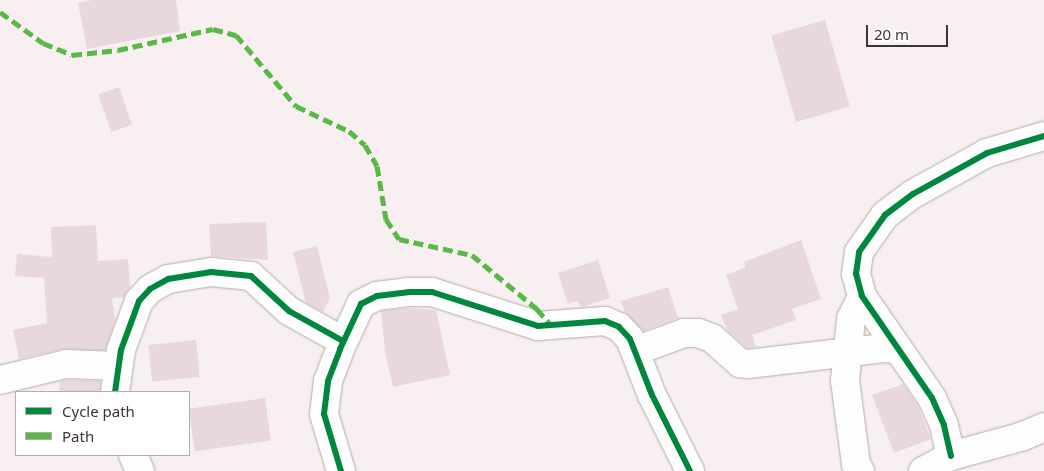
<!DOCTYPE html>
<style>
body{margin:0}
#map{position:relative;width:1044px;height:471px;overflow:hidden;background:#f8f0f0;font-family:"Noto Sans",sans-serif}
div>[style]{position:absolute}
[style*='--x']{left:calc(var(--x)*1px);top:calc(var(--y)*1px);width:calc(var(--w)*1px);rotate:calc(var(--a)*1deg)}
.building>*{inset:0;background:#e8d7dc;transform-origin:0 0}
.roads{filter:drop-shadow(0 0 1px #b3aaaa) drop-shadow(0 0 1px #b3aaaa)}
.minor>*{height:28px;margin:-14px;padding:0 14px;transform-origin:14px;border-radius:14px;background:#fefdfd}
.quiet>*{height:5px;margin-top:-2.5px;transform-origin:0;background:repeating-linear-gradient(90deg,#58b947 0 10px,transparent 0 15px)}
.cycleway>*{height:6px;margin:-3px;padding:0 3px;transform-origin:3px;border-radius:3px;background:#00873e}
span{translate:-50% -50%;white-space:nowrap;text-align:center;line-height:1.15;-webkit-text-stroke:4px #fff;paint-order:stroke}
.legend{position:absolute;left:15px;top:391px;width:175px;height:65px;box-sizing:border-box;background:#fff;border:1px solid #b3adad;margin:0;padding:6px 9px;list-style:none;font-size:15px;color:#403333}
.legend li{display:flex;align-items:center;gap:10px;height:25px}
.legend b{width:25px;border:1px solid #b3adad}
.scale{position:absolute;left:866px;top:25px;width:82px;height:22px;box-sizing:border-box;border:2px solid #403333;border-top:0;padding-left:6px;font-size:15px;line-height:18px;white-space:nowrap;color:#403333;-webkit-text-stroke:4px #fff;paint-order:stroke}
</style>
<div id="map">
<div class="building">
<div style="clip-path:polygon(92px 0,176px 0,180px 31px,87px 49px,78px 3px)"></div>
<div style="left:825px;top:20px;width:90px;height:56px;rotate:74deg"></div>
<div style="left:119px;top:87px;width:40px;height:22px;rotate:71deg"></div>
<div style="clip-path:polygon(266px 222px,268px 260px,211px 256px,209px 224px)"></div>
<div style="clip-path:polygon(96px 225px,98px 261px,128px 259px,130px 287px,124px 297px,112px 298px,115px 320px,105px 350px,63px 349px,19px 359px,13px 330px,47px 323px,44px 278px,15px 276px,17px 254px,52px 257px,51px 227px)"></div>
<div style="clip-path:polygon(801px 240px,821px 299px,792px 309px,796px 320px,752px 335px,756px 347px,747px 348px,727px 330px,721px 315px,738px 309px,726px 275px,746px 267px,744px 262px)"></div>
<div style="clip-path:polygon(317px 246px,330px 298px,323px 312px,306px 303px,293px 252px)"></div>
<div style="clip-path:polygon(598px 260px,610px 298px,582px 307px,577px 301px,568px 304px,558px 273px)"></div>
<div style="clip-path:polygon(668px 287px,678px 318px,643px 331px,625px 313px,621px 301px)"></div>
<div style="clip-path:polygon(411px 308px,436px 310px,450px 375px,393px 387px,385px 352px,381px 311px)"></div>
<div style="left:196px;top:340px;width:37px;height:48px;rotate:84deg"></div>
<div style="clip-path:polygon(68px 380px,101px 381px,100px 392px,59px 392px,60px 382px)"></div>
<div style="clip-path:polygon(903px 384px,918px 406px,931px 439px,894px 453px,872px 395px)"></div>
<div style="left:265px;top:398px;width:43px;height:77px;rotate:82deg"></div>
</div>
<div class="roads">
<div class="minor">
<div style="--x:635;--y:351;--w:52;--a:-20.2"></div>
<div style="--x:684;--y:333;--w:14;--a:0"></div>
<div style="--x:698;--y:333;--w:15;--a:20"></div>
<div style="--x:712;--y:338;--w:38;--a:42"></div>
<div style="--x:740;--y:363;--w:8;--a:7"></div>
<div style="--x:748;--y:364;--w:137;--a:-6.7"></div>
<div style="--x:884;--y:348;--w:14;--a:4"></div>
<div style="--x:0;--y:380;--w:68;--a:-13.6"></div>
<div style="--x:66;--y:364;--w:52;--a:2.2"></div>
<div style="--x:115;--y:392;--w:42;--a:-81.9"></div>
<div style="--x:121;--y:350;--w:52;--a:-69.8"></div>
<div style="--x:139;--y:301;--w:16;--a:-47"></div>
<div style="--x:150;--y:289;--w:21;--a:-29"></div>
<div style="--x:168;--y:279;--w:44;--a:-9.2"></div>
<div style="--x:211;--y:272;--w:40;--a:5.7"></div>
<div style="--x:251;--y:276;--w:52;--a:42.6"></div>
<div style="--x:289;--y:311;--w:62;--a:29.1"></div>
<div style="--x:133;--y:455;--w:17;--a:66"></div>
<div style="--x:951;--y:456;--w:32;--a:-103"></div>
<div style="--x:944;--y:425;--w:30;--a:-114"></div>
<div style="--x:932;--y:398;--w:124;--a:-124.5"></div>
<div style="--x:862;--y:296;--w:23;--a:-105"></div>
<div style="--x:856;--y:274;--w:22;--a:-82"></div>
<div style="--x:859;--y:252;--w:45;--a:-54.9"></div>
<div style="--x:885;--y:215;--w:35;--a:-37"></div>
<div style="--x:913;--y:194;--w:85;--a:-29"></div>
<div style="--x:987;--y:153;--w:59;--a:-16.6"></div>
<div style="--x:341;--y:471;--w:59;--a:-106.6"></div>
<div style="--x:324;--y:414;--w:33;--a:-83"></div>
<div style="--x:328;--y:381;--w:34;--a:-69"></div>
<div style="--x:340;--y:349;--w:50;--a:-65"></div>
<div style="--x:361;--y:304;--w:18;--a:-27"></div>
<div style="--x:377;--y:296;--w:33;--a:-7"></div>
<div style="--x:410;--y:292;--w:22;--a:0"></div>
<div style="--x:432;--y:292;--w:111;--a:17.8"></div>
<div style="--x:538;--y:326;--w:67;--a:-4.3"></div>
<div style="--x:605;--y:321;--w:15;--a:23"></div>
<div style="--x:619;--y:327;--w:16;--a:47"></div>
<div style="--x:630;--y:339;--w:60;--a:68.6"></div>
<div style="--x:652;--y:395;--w:85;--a:63.4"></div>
<div style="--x:860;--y:471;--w:8;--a:-120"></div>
<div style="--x:856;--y:464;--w:84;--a:-97.5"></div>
<div style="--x:845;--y:381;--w:62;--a:-84.5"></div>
<div style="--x:851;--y:319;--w:25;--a:-64"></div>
<div style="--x:923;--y:471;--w:32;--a:-28"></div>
<div style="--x:951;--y:456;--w:73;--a:-15.2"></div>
<div style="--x:1021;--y:437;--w:25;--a:-23"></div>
</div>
</div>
<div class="quiet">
<div style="--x:0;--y:12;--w:53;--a:35.8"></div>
<div style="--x:43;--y:43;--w:31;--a:22"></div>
<div style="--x:72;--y:55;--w:46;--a:-6.2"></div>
<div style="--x:118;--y:50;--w:97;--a:-12.5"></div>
<div style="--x:213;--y:29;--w:24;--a:15"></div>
<div style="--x:236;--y:35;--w:93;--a:49.8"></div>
<div style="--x:296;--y:106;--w:59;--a:25.3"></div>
<div style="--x:349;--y:131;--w:21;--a:41"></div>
<div style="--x:365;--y:145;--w:24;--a:60"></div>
<div style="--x:377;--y:166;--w:54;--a:80.4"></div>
<div style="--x:386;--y:219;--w:24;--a:57"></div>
<div style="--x:399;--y:239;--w:75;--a:12.4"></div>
<div style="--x:472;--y:255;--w:85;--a:39.7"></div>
<div style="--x:537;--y:309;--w:21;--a:49"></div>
</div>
<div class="cycleway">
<div style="--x:115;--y:392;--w:42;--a:-81.9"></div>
<div style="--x:121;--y:350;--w:52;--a:-69.8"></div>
<div style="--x:139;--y:301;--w:16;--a:-47"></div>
<div style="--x:150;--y:289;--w:21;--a:-29"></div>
<div style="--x:168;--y:279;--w:44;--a:-9.2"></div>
<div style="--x:211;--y:272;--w:40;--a:5.7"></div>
<div style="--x:251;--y:276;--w:52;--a:42.6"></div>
<div style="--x:289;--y:311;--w:62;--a:29.1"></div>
<div style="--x:951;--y:456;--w:32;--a:-103"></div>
<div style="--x:944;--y:425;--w:30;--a:-114"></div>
<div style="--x:932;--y:398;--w:124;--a:-124.5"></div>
<div style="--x:862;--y:296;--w:23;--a:-105"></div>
<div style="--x:856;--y:274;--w:22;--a:-82"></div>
<div style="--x:859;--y:252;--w:45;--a:-54.9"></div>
<div style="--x:885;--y:215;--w:35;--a:-37"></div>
<div style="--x:913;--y:194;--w:85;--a:-29"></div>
<div style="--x:987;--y:153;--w:59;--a:-16.6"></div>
<div style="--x:341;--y:471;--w:59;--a:-106.6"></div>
<div style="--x:324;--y:414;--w:33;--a:-83"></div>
<div style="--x:328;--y:381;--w:34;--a:-69"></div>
<div style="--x:340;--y:349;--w:50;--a:-65"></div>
<div style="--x:361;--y:304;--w:18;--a:-27"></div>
<div style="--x:377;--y:296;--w:33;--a:-7"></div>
<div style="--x:410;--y:292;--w:22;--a:0"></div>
<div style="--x:432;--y:292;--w:111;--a:17.8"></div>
<div style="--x:538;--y:326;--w:67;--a:-4.3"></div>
<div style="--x:605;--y:321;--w:15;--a:23"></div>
<div style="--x:619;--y:327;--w:16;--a:47"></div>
<div style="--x:630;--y:339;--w:60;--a:68.6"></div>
<div style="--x:652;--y:395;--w:85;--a:63.4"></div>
</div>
<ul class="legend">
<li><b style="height:6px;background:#00873e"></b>Cycle path</li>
<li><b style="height:6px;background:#58b947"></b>Path</li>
</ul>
<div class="scale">20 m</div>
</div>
